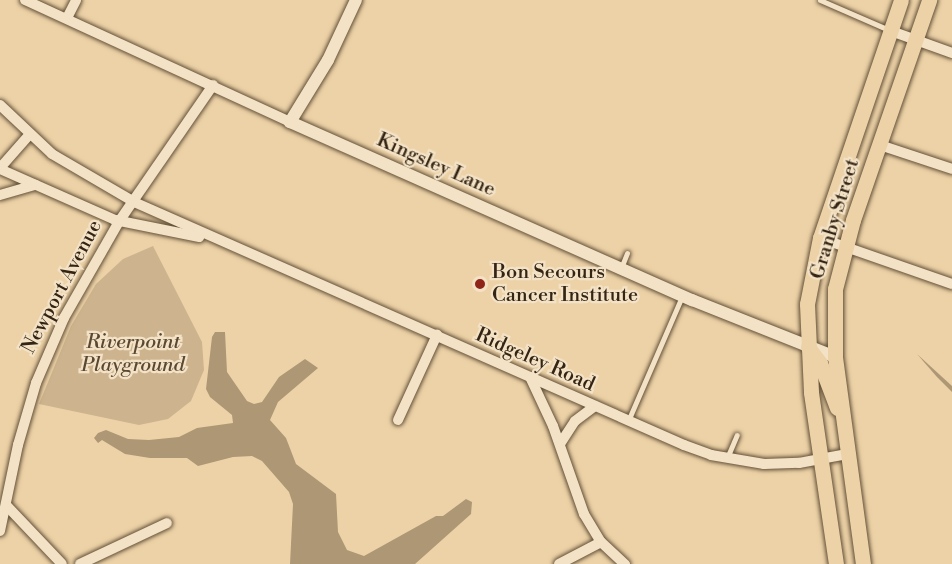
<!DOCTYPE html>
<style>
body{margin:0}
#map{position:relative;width:952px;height:564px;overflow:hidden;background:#edd2a7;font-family:"Libre Bodoni",serif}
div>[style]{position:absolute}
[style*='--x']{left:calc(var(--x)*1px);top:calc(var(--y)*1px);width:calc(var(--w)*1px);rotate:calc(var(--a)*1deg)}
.green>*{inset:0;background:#cdb48e}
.water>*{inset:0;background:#ae9775}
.roads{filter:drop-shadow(0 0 2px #625038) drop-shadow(0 0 2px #625038)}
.service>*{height:5px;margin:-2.5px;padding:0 2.5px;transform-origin:2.5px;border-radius:2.5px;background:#f3e2c6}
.minor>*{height:10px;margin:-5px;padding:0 5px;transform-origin:5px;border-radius:5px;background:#f3e2c6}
.tertiary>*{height:12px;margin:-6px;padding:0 6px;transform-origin:6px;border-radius:6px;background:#f3e2c6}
.primary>*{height:15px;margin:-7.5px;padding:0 7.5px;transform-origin:7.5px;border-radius:7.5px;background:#edd2a7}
.dots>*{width:16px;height:16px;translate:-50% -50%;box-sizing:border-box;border:3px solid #f3e2c6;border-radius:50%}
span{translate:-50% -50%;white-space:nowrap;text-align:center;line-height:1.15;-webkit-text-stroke:4.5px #f3e2c6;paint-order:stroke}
.street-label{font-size:20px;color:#332413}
.poi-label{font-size:20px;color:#332413}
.left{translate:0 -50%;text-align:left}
.park-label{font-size:20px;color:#5a4832;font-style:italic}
</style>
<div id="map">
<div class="green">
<div style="clip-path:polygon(153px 246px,202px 342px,204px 370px,191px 401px,168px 419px,139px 425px,39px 404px,71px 326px,96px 284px,123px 259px)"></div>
</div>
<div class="water">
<div style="clip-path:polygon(225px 332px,227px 372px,247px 401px,254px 404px,262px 402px,279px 377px,305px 359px,318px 368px,278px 402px,270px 420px,286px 438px,296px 464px,336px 494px,338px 532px,347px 550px,364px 556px,436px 516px,443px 516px,466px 499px,472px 502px,471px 514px,415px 564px,290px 564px,293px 504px,289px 492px,262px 461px,252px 456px,233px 457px,198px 466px,187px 458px,150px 458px,125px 454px,102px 440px,98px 443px,94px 438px,98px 433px,106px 430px,128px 439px,149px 440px,179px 437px,197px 428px,233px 423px,232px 415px,210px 397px,206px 389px,212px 337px,215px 332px)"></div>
<div style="clip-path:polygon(917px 354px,952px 386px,952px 392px,937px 377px)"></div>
</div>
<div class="roads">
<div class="service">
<div style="--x:820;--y:0;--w:75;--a:23.5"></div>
<div style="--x:621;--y:268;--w:16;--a:-68"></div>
<div style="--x:628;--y:421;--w:136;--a:-66.6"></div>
<div style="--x:727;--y:458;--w:25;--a:-67"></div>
</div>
<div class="minor">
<div style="--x:25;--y:0;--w:292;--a:24.7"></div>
<div style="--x:67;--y:18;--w:20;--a:-63"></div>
<div style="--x:891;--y:31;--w:65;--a:19.8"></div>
<div style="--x:0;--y:105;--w:71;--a:43.3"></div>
<div style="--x:52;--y:154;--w:95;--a:30.3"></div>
<div style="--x:134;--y:202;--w:601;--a:23.84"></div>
<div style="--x:684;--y:445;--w:29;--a:20"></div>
<div style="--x:711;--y:455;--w:54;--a:9.6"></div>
<div style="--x:764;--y:464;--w:35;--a:-2"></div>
<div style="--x:799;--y:463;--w:49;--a:-10.6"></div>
<div style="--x:880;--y:145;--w:76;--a:18.4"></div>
<div style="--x:0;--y:168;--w:45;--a:-48.6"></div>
<div style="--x:0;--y:169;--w:126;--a:23.9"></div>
<div style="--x:115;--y:220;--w:86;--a:11.4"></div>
<div style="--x:0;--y:195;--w:37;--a:-16"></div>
<div style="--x:820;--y:238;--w:140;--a:19.2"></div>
<div style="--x:530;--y:377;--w:54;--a:64.9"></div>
<div style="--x:553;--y:426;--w:93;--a:70.6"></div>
<div style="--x:584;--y:514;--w:33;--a:59"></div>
<div style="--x:601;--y:542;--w:33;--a:43"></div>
<div style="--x:398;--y:420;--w:94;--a:-65.4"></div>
<div style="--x:560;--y:444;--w:27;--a:-57"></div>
<div style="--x:575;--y:421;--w:25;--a:-37"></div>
<div style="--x:6;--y:505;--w:81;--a:46.5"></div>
<div style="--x:0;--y:531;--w:88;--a:-78.2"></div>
<div style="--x:18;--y:445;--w:65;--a:-73.8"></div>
<div style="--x:36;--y:383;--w:71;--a:-66.7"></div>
<div style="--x:64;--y:318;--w:113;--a:-60.3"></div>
<div style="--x:120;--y:220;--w:164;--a:-55.4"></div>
<div style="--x:80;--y:564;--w:96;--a:-25.2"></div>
<div style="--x:559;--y:564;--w:47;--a:-27.6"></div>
</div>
<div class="tertiary">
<div style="--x:356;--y:0;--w:66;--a:115"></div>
<div style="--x:328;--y:60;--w:73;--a:121.5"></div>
<div style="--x:290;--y:122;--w:440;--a:23.9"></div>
<div style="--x:692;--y:300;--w:154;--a:21.7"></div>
</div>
<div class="primary">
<div style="--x:808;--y:347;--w:20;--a:53"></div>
<div style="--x:820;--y:363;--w:48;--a:69.3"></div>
<div style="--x:836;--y:564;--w:174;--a:-98.3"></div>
<div style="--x:811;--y:392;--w:88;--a:-92.6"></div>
<div style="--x:807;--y:304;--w:67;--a:-78.9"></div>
<div style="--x:820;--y:238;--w:251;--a:-71.2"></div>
<div style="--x:863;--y:564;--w:209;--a:-97.7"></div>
<div style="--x:835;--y:357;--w:68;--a:-90"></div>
<div style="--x:835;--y:289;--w:71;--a:-75.4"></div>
<div style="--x:853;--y:220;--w:233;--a:-70.9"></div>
</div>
</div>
<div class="dots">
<div style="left:480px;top:284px;background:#8f2418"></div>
</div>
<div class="street-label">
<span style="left:436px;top:165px;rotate:24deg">Kingsley Lane</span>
<span style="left:835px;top:219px;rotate:-73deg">Granby Street</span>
<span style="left:62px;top:287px;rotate:-62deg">Newport Avenue</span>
<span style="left:535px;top:360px;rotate:24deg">Ridgeley Road</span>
</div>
<div class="poi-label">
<span class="left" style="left:492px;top:284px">Bon Secours<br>Cancer Institute</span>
</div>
<div class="park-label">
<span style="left:133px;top:354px">Riverpoint<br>Playground</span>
</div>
</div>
